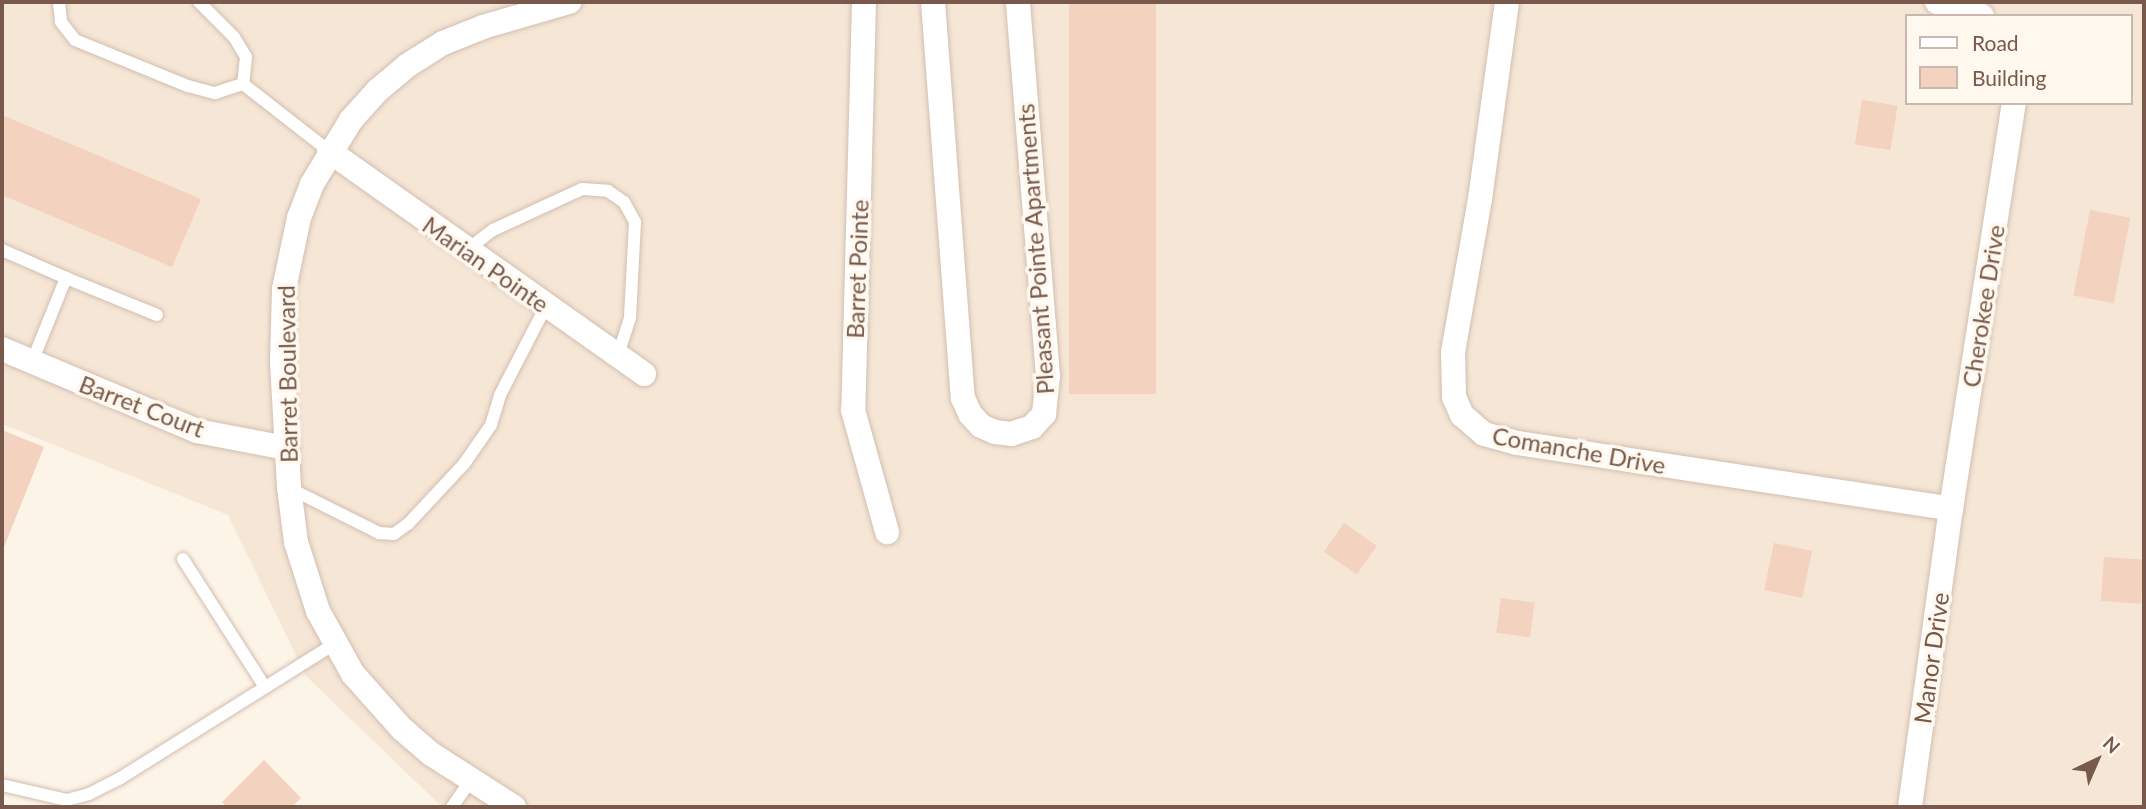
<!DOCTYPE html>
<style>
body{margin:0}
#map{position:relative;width:2146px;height:809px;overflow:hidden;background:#fdf4e8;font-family:Lato,sans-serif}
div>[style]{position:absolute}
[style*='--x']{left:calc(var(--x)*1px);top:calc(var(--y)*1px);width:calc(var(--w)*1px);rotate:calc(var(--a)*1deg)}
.residential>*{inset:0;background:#f5e6d6}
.building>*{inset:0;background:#f3d2bf;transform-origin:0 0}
.roads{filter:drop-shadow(0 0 2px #d2beaf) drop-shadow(0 0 2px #d2beaf)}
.lane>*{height:12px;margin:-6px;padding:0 6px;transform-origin:6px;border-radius:6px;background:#fff}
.street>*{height:24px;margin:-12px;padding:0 12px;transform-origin:12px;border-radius:12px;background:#fff}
span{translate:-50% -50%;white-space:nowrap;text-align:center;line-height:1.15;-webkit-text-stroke:7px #fff8ef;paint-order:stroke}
.street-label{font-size:24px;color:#78594b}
.frame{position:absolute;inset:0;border:4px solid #78594b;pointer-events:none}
.legend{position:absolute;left:1905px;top:14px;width:228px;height:91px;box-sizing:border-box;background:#fff8ef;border:2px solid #c9b8ad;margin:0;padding:9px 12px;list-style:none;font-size:21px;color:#78594b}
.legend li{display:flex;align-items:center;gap:14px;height:35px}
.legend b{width:35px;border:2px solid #c9b8ad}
.north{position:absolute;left:2062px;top:725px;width:70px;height:70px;-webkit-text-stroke:5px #fff8ef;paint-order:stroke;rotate:44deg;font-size:19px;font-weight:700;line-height:28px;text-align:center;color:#78594b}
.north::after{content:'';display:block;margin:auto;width:24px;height:32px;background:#78594b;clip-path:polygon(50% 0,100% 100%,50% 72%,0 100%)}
</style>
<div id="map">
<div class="residential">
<div style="clip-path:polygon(evenodd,2px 2px,2144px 2px,2144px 807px,442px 807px,306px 676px,228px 515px,2px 424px,2px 2px,1906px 16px,2130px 16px,2130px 103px,1906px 103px,1906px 16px)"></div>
</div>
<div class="building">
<div style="left:1069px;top:2px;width:87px;height:392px"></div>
<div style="left:1862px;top:100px;width:36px;height:45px;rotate:9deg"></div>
<div style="clip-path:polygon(2px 115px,201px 199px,172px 267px,2px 195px)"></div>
<div style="left:2090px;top:210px;width:41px;height:87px;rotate:11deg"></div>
<div style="clip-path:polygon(2px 430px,44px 447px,2px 552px)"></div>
<div style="left:1344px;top:523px;width:40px;height:35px;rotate:35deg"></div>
<div style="left:1774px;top:543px;width:39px;height:48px;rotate:12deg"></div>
<div style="left:2104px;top:557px;width:40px;height:44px;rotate:4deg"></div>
<div style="left:1501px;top:598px;width:34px;height:35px;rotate:8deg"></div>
<div style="clip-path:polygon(264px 760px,301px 798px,292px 807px,227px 807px,222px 802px)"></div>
</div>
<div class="roads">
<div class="lane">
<div style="--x:59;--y:2;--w:20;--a:84"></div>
<div style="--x:61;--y:22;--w:23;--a:52"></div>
<div style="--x:75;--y:40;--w:122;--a:22.2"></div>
<div style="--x:188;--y:86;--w:28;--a:15"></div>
<div style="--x:215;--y:93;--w:29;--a:-18"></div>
<div style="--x:199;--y:2;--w:49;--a:45"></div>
<div style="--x:234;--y:37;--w:23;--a:59"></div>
<div style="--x:246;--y:57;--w:27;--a:96"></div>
<div style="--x:243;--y:84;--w:109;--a:37.9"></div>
<div style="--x:2;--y:250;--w:70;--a:23.6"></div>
<div style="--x:467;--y:250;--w:33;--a:-38"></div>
<div style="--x:493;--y:230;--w:98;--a:-24.7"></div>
<div style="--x:582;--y:189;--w:26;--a:4"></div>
<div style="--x:608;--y:191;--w:19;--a:35"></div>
<div style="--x:624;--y:202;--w:23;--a:61"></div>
<div style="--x:635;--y:222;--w:96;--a:93"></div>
<div style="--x:630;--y:318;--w:40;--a:108"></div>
<div style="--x:32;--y:362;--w:91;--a:-68"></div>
<div style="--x:66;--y:278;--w:98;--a:22.1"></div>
<div style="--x:289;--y:488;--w:101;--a:26.6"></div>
<div style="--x:379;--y:533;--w:15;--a:4"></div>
<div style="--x:394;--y:534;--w:17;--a:-36"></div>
<div style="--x:408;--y:524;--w:82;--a:-47"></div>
<div style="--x:464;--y:464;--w:47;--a:-55.3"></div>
<div style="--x:491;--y:425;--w:31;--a:-73"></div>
<div style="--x:500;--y:395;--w:100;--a:-62.7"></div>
<div style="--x:183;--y:559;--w:152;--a:57.4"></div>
<div style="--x:2;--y:785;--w:67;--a:13"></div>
<div style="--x:67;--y:800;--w:23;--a:-15"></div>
<div style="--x:89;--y:794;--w:34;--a:-27"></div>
<div style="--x:119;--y:779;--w:254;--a:-32.1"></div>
<div style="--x:452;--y:807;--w:32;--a:-55"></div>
</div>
<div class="street">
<div style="--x:864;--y:2;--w:408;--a:91.5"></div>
<div style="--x:853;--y:410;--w:127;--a:74.4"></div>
<div style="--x:933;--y:2;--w:397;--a:85.7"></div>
<div style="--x:963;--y:398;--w:17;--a:66"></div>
<div style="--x:970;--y:414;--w:16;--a:47"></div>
<div style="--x:981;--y:426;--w:15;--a:23"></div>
<div style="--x:995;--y:432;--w:16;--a:7"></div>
<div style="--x:1011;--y:434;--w:22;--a:-18"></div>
<div style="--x:1032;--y:427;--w:18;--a:-47"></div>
<div style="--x:1044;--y:414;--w:38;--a:-84"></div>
<div style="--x:1048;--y:376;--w:375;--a:-94.6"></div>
<div style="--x:1507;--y:2;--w:199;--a:97.8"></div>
<div style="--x:1480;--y:199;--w:155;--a:100"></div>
<div style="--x:1453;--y:352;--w:45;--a:88.7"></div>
<div style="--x:1454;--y:397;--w:20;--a:66"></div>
<div style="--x:1462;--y:415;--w:29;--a:41"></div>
<div style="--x:1484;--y:434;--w:34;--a:15"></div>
<div style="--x:1517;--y:443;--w:439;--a:8.6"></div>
<div style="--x:1937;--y:2;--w:47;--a:17.3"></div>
<div style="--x:329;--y:151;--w:386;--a:35.3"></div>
<div style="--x:2;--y:349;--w:212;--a:22.8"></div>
<div style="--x:197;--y:431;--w:91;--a:10.8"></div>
<div style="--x:514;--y:807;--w:98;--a:-147.4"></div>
<div style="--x:431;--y:754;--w:38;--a:-139"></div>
<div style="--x:402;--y:729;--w:74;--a:-131.7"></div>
<div style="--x:353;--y:674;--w:72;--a:-119.1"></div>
<div style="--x:318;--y:611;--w:72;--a:-107.7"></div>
<div style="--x:296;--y:542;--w:55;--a:-97.3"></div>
<div style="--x:289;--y:487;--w:126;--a:-93.2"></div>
<div style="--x:282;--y:361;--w:72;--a:-88.4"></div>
<div style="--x:284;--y:289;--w:73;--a:-78.1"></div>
<div style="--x:299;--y:218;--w:36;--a:-69"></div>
<div style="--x:312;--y:184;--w:75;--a:-58.6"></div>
<div style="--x:351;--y:120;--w:39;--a:-48"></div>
<div style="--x:377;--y:91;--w:40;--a:-40"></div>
<div style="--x:408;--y:65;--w:41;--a:-32.2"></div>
<div style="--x:443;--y:43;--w:43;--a:-21.8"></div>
<div style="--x:483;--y:27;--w:90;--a:-16.2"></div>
<div style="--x:1910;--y:807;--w:301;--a:-82.2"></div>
<div style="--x:1951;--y:509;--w:411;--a:-81.2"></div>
</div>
</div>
<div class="street-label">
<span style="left:1035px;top:249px;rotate:-94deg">Pleasant Pointe Apartments</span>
<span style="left:486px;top:264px;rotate:35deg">Marian Pointe</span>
<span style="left:857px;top:269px;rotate:-88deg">Barret Pointe</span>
<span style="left:1983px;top:306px;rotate:-81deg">Cherokee Drive</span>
<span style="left:287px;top:374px;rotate:-91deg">Barret Boulevard</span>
<span style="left:142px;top:406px;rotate:21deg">Barret Court</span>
<span style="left:1579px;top:450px;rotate:10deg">Comanche Drive</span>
<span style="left:1931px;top:658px;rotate:-82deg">Manor Drive</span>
</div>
<div class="frame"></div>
<ul class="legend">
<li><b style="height:9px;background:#fff"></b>Road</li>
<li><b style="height:19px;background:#f3d2bf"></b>Building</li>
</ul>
<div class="north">N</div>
</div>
